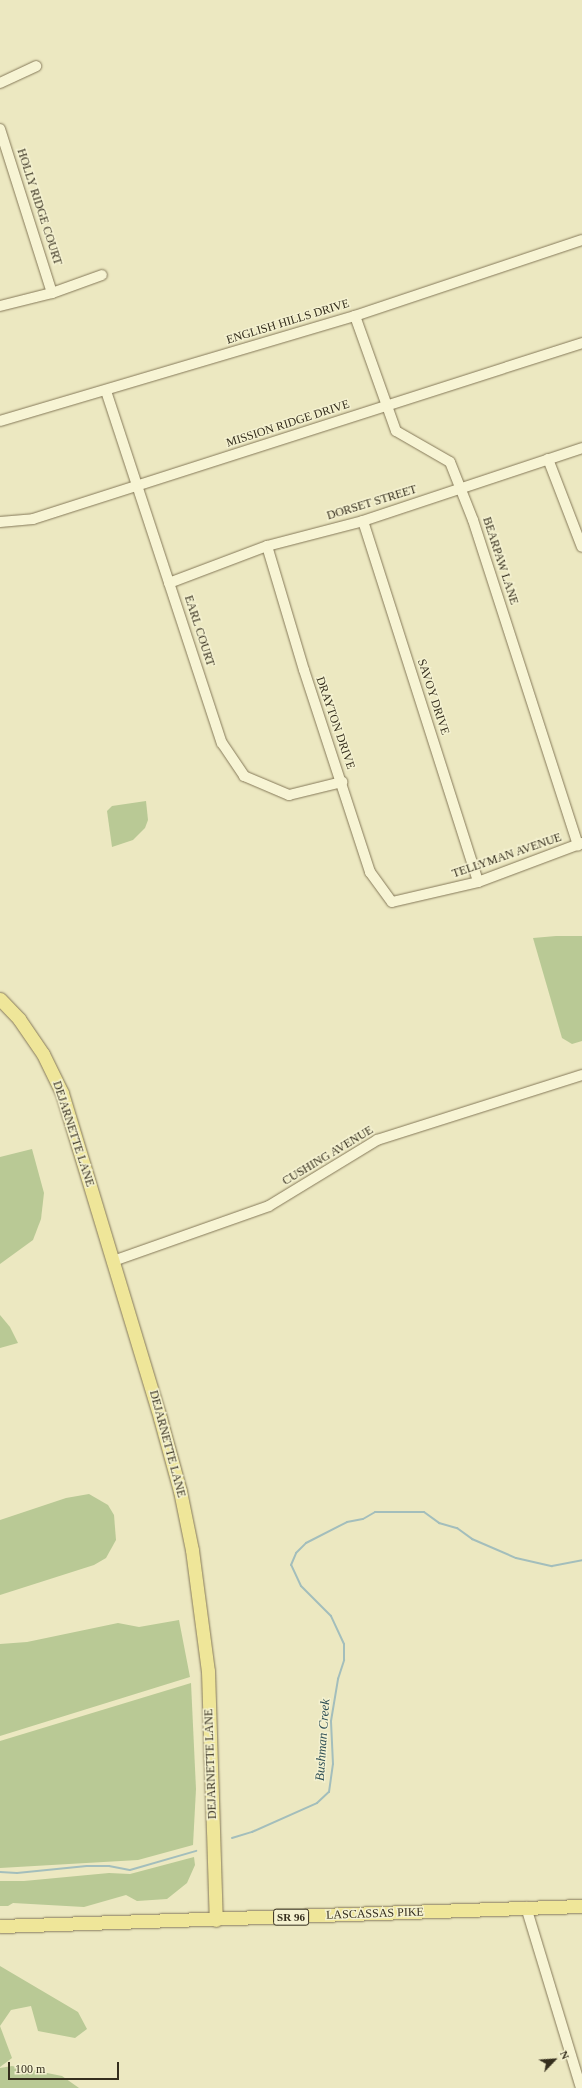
<!DOCTYPE html>
<style>
body{margin:0}
#map{position:relative;width:582px;height:2088px;overflow:hidden;background:#ece8c1;font-family:Georgia,serif}
div>[style]{position:absolute}
[style*='--x']{left:calc(var(--x)*1px);top:calc(var(--y)*1px);width:calc(var(--w)*1px);rotate:calc(var(--a)*1deg)}
.green>*{inset:0;background:#b9c995}
.stream>*{height:2px;margin:-1px;padding:0 1px;transform-origin:1px;border-radius:1px;background:#a3bebc}
.roads{filter:drop-shadow(0 0 1px #857959) drop-shadow(0 0 1px #857959)}
.minor>*{height:10px;margin:-5px;padding:0 5px;transform-origin:5px;border-radius:5px;background:#f7f4d4}
.major>*{height:13px;margin:-6.5px;padding:0 6.5px;transform-origin:6.5px;border-radius:6.5px;background:#efe699}
span{translate:-50% -50%;white-space:nowrap;text-align:center;line-height:1.15;-webkit-text-stroke:3px #f4f1d0;paint-order:stroke}
.shield-label span{padding:1px 3px;background:#f4f1d0;border:1px solid;border-radius:3px;-webkit-text-stroke-width:0}
.shield-label{font-size:11px;color:#352e1d;font-weight:700}
.street-label{font-size:12px;color:#352e1d}
.water-label{font-size:13px;color:#2d4e54;font-style:italic}
.north{position:absolute;left:534px;top:2040px;width:40px;height:40px;-webkit-text-stroke:3px #f4f1d0;paint-order:stroke;rotate:65deg;font-size:11px;font-weight:700;line-height:16px;text-align:center;color:#352e1d}
.north::after{content:'';display:block;margin:auto;width:14px;height:18px;background:#352e1d;clip-path:polygon(50% 0,100% 100%,50% 72%,0 100%)}
.scale{position:absolute;left:8px;top:2062px;width:111px;height:18px;box-sizing:border-box;border:2px solid #352e1d;border-top:0;padding-left:5px;font-size:12px;line-height:14px;white-space:nowrap;color:#352e1d;-webkit-text-stroke:3px #f4f1d0;paint-order:stroke}
</style>
<div id="map">
<div class="green">
<div style="clip-path:polygon(146px 801px,148px 820px,145px 828px,133px 840px,112px 847px,107px 811px,112px 806px)"></div>
<div style="clip-path:polygon(556px 936px,582px 936px,582px 1041px,572px 1044px,562px 1038px,533px 938px)"></div>
<div style="clip-path:polygon(32px 1149px,44px 1193px,41px 1219px,33px 1240px,0 1264px,0 1157px)"></div>
<div style="clip-path:polygon(0 1315px,10px 1327px,18px 1343px,0 1348px)"></div>
<div style="clip-path:polygon(89px 1494px,108px 1505px,114px 1515px,116px 1540px,106px 1558px,94px 1565px,0 1595px,0 1520px,66px 1498px)"></div>
<div style="clip-path:polygon(179px 1620px,190px 1677px,0 1736px,0 1644px,27px 1642px,118px 1623px,139px 1627px)"></div>
<div style="clip-path:polygon(191px 1683px,196px 1789px,193px 1845px,138px 1860px,0 1868px,0 1741px)"></div>
<div style="clip-path:polygon(194px 1857px,195px 1865px,187px 1883px,167px 1899px,137px 1901px,126px 1895px,84px 1907px,13px 1903px,8px 1906px,0 1906px,0 1881px,24px 1881px,109px 1873px,130px 1874px)"></div>
<div style="clip-path:polygon(0 1966px,78px 2012px,87px 2029px,75px 2038px,38px 2031px,31px 2006px,11px 2010px,0 2026px,12px 2058px,0 2067px)"></div>
<div style="clip-path:polygon(12px 2066px,62px 2076px,79px 2088px,0 2088px,0 2068px)"></div>
</div>
<div class="stream">
<div style="--x:232;--y:1838;--w:21;--a:-17"></div>
<div style="--x:252;--y:1832;--w:71;--a:-24"></div>
<div style="--x:317;--y:1803;--w:16;--a:-43"></div>
<div style="--x:329;--y:1792;--w:28;--a:-82"></div>
<div style="--x:333;--y:1764;--w:43;--a:-92.7"></div>
<div style="--x:331;--y:1721;--w:43;--a:-80.5"></div>
<div style="--x:338;--y:1679;--w:20;--a:-72"></div>
<div style="--x:344;--y:1660;--w:16;--a:-90"></div>
<div style="--x:344;--y:1644;--w:31;--a:-115"></div>
<div style="--x:331;--y:1616;--w:42;--a:-135"></div>
<div style="--x:301;--y:1586;--w:23;--a:-115"></div>
<div style="--x:291;--y:1565;--w:13;--a:-67"></div>
<div style="--x:296;--y:1553;--w:14;--a:-45"></div>
<div style="--x:306;--y:1543;--w:46;--a:-27.1"></div>
<div style="--x:347;--y:1522;--w:16;--a:-11"></div>
<div style="--x:363;--y:1519;--w:14;--a:-30"></div>
<div style="--x:375;--y:1512;--w:49;--a:0"></div>
<div style="--x:424;--y:1512;--w:19;--a:36"></div>
<div style="--x:439;--y:1523;--w:19;--a:16"></div>
<div style="--x:457;--y:1528;--w:19;--a:36"></div>
<div style="--x:472;--y:1539;--w:48;--a:23.4"></div>
<div style="--x:516;--y:1558;--w:37;--a:13"></div>
<div style="--x:552;--y:1566;--w:31;--a:-11"></div>
<div style="--x:0;--y:1872;--w:17;--a:3"></div>
<div style="--x:17;--y:1873;--w:70;--a:-5.7"></div>
<div style="--x:87;--y:1866;--w:22;--a:0"></div>
<div style="--x:109;--y:1866;--w:21;--a:11"></div>
<div style="--x:130;--y:1870;--w:69;--a:-16.1"></div>
</div>
<div class="roads">
<div class="minor">
<div style="--x:0;--y:83;--w:40;--a:-25"></div>
<div style="--x:0;--y:129;--w:172;--a:72.4"></div>
<div style="--x:0;--y:306;--w:54;--a:-14"></div>
<div style="--x:52;--y:293;--w:53;--a:-19.8"></div>
<div style="--x:355;--y:316;--w:122;--a:70.4"></div>
<div style="--x:396;--y:431;--w:62;--a:29.9"></div>
<div style="--x:450;--y:462;--w:62;--a:68.4"></div>
<div style="--x:473;--y:520;--w:342;--a:72.1"></div>
<div style="--x:106;--y:391;--w:371;--a:71.8"></div>
<div style="--x:222;--y:743;--w:40;--a:56"></div>
<div style="--x:244;--y:776;--w:49;--a:22.9"></div>
<div style="--x:289;--y:795;--w:55;--a:-13.8"></div>
<div style="--x:0;--y:421;--w:370;--a:-16.5"></div>
<div style="--x:355;--y:316;--w:239;--a:-18.5"></div>
<div style="--x:548;--y:459;--w:94;--a:68.9"></div>
<div style="--x:363;--y:521;--w:379;--a:72.3"></div>
<div style="--x:0;--y:522;--w:33;--a:-5"></div>
<div style="--x:33;--y:519;--w:577;--a:-17.77"></div>
<div style="--x:267;--y:546;--w:129;--a:73.4"></div>
<div style="--x:304;--y:670;--w:213;--a:71.9"></div>
<div style="--x:370;--y:872;--w:37;--a:54"></div>
<div style="--x:392;--y:902;--w:88;--a:-13.1"></div>
<div style="--x:478;--y:882;--w:111;--a:-20.6"></div>
<div style="--x:169;--y:583;--w:105;--a:-20.7"></div>
<div style="--x:267;--y:546;--w:99;--a:-14.6"></div>
<div style="--x:363;--y:521;--w:231;--a:-18.4"></div>
<div style="--x:113;--y:1261;--w:165;--a:-19.4"></div>
<div style="--x:269;--y:1206;--w:127;--a:-31.4"></div>
<div style="--x:377;--y:1140;--w:215;--a:-17.6"></div>
<div style="--x:526;--y:1907;--w:189;--a:73.1"></div>
</div>
<div class="major">
<div style="--x:0;--y:999;--w:28;--a:46"></div>
<div style="--x:19;--y:1019;--w:42;--a:55.6"></div>
<div style="--x:43;--y:1054;--w:43;--a:64"></div>
<div style="--x:62;--y:1093;--w:339;--a:73.2"></div>
<div style="--x:160;--y:1418;--w:76;--a:74.7"></div>
<div style="--x:180;--y:1491;--w:60;--a:78.5"></div>
<div style="--x:192;--y:1550;--w:122;--a:82.5"></div>
<div style="--x:208;--y:1671;--w:249;--a:88.2"></div>
<div style="--x:0;--y:1926;--w:582;--a:-1.97"></div>
</div>
</div>
<div class="shield-label">
<span style="left:291px;top:1917px">SR 96</span>
</div>
<div class="street-label">
<span style="left:39px;top:207px;rotate:72deg">HOLLY RIDGE COURT</span>
<span style="left:288px;top:322px;rotate:-17deg">ENGLISH HILLS DRIVE</span>
<span style="left:288px;top:424px;rotate:-18deg">MISSION RIDGE DRIVE</span>
<span style="left:372px;top:503px;rotate:-17deg">DORSET STREET</span>
<span style="left:500px;top:561px;rotate:72deg">BEARPAW LANE</span>
<span style="left:199px;top:631px;rotate:72deg">EARL COURT</span>
<span style="left:433px;top:697px;rotate:72deg">SAVOY DRIVE</span>
<span style="left:335px;top:723px;rotate:71deg">DRAYTON DRIVE</span>
<span style="left:507px;top:856px;rotate:-19deg">TELLYMAN AVENUE</span>
<span style="left:73px;top:1134px;rotate:72deg">DEJARNETTE LANE</span>
<span style="left:328px;top:1156px;rotate:-31deg">CUSHING AVENUE</span>
<span style="left:167px;top:1444px;rotate:75deg">DEJARNETTE LANE</span>
<span style="left:211px;top:1764px;rotate:-92deg">DEJARNETTE LANE</span>
<span style="left:375px;top:1914px;rotate:-2deg">LASCASSAS PIKE</span>
</div>
<div class="water-label">
<span style="left:323px;top:1740px;rotate:-86deg">Bushman Creek</span>
</div>
<div class="north">N</div>
<div class="scale">100 m</div>
</div>
